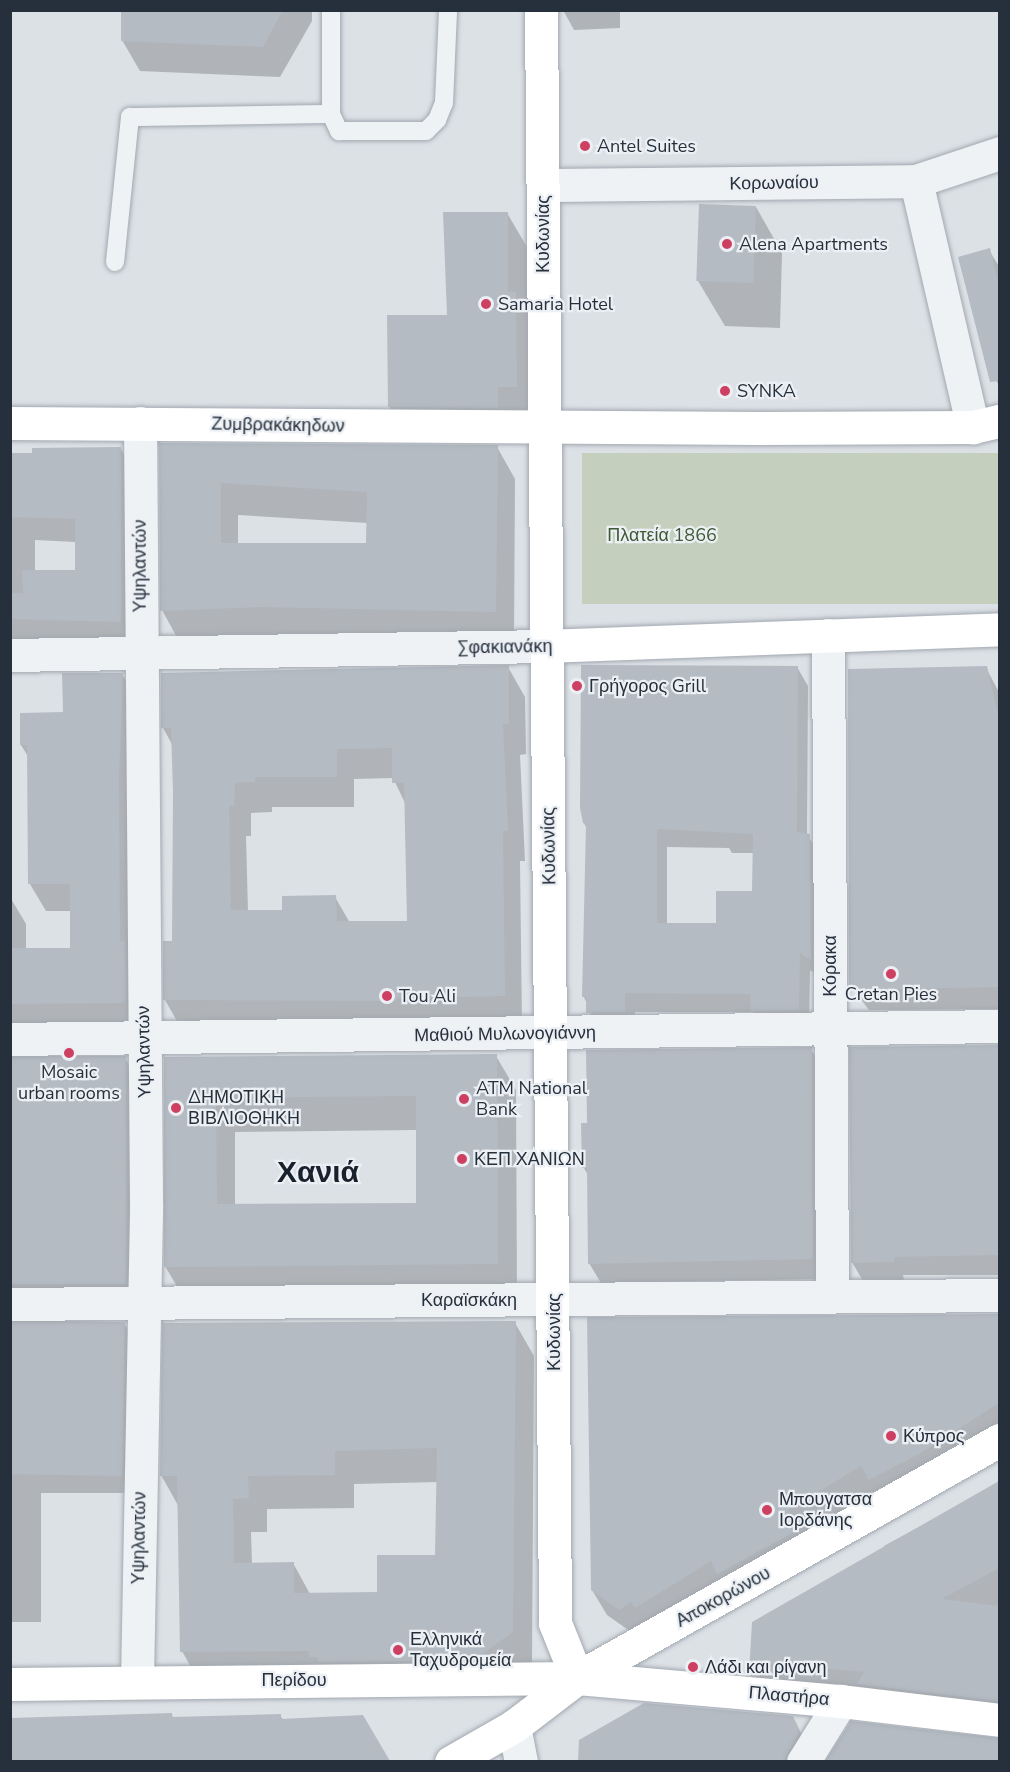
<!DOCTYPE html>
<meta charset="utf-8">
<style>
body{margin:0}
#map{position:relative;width:1010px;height:1772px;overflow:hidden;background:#dce1e6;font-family:"Nunito Sans",sans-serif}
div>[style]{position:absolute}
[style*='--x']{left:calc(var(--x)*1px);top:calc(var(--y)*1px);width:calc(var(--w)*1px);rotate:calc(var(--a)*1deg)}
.green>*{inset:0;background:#c4d0bd;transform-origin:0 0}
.shadow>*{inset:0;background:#0003}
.building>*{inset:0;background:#b4bbc3;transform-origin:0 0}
.roads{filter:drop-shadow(0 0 2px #a2a8b0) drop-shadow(0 0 2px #a2a8b0)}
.lane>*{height:18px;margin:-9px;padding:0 9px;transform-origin:9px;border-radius:9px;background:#eff2f5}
.street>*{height:33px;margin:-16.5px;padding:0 16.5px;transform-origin:16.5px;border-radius:16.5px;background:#eff2f5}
.secondary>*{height:33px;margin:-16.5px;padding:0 16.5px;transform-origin:16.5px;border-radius:16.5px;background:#fff}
.dots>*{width:16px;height:16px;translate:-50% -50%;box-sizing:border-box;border:3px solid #ecf0f4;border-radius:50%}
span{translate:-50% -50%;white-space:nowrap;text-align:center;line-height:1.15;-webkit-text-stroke:4.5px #ecf0f4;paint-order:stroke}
.poi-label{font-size:18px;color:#26303d}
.left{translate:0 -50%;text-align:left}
.street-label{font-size:18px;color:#26303d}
.park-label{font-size:18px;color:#3e5834}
.town-label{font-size:30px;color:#19212d;font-weight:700}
.frame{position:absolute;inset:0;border:12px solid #26303d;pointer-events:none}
</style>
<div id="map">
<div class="green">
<div style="left:999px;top:453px;width:151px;height:417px;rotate:90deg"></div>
</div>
<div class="shadow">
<div style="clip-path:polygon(123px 10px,312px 10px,312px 21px,280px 77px,140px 71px,122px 40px)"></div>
<div style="clip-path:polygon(563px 10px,620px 10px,620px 28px,574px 30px)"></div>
<div style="clip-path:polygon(756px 207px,782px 253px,780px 328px,725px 326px,698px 281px)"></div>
<div style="clip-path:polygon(507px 213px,527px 247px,536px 420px,409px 441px,389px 406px,448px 317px)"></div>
<div style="clip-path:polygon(989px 250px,1000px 268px,1000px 387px,988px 367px)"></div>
<div style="clip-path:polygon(evenodd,160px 444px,497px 447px,515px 479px,514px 643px,180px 643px,162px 610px,160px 444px,238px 515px,368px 523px,368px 545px,238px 544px,238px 515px)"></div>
<div style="clip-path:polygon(evenodd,121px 449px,134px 473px,134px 645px,10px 658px,10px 454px,121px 449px,35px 540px,76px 542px,76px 571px,35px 571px,35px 540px)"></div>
<div style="clip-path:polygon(evenodd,508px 667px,525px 697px,526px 754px,520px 755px,525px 861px,520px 861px,522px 1026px,182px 1030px,165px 1000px,173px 943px,173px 746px,163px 728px,508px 667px,393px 778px,406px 805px,408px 922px,350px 923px,335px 897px,284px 911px,248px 912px,246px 836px,251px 836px,251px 813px,272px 812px,272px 807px,354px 807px,354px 779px,393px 778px)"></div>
<div style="clip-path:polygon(evenodd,797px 667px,808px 686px,807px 835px,820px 854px,821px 977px,810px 970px,809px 1028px,763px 1029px,754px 1012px,635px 1012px,635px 1031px,598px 1031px,584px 997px,587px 829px,584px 823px,797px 667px,667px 847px,729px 848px,732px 853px,754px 853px,753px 893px,718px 924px,667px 924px,667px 847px)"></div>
<div style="clip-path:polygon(986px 668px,1000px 694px,1000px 1009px,869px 1010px,850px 985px)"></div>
<div style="clip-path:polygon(122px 674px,138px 702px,141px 1029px,10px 1025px,10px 897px,26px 924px,26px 950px,71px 950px,71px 911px,46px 911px,30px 884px,29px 758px,21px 745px)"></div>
<div style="clip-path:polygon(1000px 1046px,1000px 1275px,903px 1275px,904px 1280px,863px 1281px,852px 1262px,851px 1048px)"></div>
<div style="clip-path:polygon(811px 1049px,823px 1069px,824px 1279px,601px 1283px,589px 1263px,589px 1177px,584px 1168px)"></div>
<div style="clip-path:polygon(evenodd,496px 1056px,516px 1090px,517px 1298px,185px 1300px,165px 1266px,165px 1058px,496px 1056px,417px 1130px,418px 1204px,235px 1205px,235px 1132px,417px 1130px)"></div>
<div style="clip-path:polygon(125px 1058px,138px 1081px,138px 1307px,10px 1314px,10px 1063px)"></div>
<div style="clip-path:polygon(1000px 1316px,1000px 1437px,885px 1504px,877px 1490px,634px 1634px,607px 1615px,592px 1590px,589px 1319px)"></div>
<div style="clip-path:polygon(124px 1323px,134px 1340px,131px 1493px,41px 1493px,41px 1622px,10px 1622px,10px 1324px)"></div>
<div style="clip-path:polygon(evenodd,515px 1323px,534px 1356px,532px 1666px,201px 1685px,182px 1651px,179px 1507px,161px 1475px,515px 1323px,438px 1482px,436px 1556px,378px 1594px,310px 1594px,293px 1563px,252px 1564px,251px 1532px,267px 1532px,267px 1509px,354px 1508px,354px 1484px,438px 1482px)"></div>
<div style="clip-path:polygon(1000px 1483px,1000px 1724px,765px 1699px,750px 1674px,886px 1548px,884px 1546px)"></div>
<div style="clip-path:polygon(172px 1715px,174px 1719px,280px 1715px,283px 1720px,362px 1717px,388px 1762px,10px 1762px,10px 1721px)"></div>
<div style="clip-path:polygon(792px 1717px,806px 1742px,811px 1762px,580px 1762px,580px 1741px)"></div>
<div style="clip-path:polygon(851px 1723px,1000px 1738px,1000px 1762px,827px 1762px)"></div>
</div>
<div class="building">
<div style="clip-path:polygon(121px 10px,283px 10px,263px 47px,121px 41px)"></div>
<div style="left:699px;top:204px;width:57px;height:77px;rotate:2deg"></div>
<div style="clip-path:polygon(443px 212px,508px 212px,508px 292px,516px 292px,517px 387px,498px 387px,498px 408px,388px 407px,387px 315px,447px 315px)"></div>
<div style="clip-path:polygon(990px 248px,999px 286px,999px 381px,990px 382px,958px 257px)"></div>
<div style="clip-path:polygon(evenodd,159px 443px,498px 445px,496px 612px,260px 607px,160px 611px,159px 443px,221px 483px,367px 492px,366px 543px,221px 543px,221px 483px)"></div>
<div style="clip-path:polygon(121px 447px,121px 622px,10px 619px,10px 593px,23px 593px,22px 570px,75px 570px,75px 519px,10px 517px,10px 453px,32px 453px,32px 448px)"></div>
<div style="clip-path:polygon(evenodd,509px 665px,509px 724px,503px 724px,508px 831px,503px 831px,505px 996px,396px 998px,396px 1001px,163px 1000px,163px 941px,172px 941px,173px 793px,171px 728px,161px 728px,161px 673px,509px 665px,392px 748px,392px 783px,404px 783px,407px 921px,337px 921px,336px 895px,282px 896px,282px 910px,231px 910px,229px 806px,234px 806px,235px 783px,255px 782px,255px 777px,337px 777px,337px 749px,392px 748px)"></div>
<div style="clip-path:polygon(evenodd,581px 665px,798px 666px,797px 832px,810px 834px,811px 960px,800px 953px,799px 1010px,751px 1011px,750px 994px,625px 993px,625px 1012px,586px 1013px,586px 997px,582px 997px,586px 824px,583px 823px,580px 808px,581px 665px,657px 829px,753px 834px,752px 891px,716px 891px,716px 923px,657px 923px,657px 829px)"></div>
<div style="clip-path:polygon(987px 666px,999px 718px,999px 987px,856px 990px,849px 985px,848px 669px)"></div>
<div style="clip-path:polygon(62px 673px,123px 673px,119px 782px,120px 941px,125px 941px,126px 1001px,120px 1003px,12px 1004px,10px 997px,10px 948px,70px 948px,70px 884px,28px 884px,27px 745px,20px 745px,20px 713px,63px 712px)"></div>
<div style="clip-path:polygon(999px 1045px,999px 1255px,894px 1257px,894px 1262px,851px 1263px,849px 1047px)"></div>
<div style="clip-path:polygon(812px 1047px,813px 1259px,588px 1264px,587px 1168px,582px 1168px,581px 1123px,587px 1123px,586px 1050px)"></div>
<div style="clip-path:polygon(evenodd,497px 1054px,498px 1264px,164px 1267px,164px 1057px,497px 1054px,416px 1096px,416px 1203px,217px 1204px,216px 1098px,416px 1096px)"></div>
<div style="left:126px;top:1056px;width:228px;height:116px;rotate:90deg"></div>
<div style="clip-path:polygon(999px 1314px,999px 1403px,921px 1453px,869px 1480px,861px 1466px,788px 1510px,798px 1530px,717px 1574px,711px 1561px,635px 1608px,631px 1602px,619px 1610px,591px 1590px,587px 1317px)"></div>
<div style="clip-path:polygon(evenodd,516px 1321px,513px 1632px,482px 1654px,427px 1654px,428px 1661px,318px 1662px,317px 1657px,309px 1657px,309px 1651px,180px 1652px,177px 1476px,160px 1476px,162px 1323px,516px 1321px,437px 1448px,435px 1555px,377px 1555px,377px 1592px,294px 1593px,294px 1562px,234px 1563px,233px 1499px,249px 1498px,248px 1476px,335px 1475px,335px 1451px,437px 1448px)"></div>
<div style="left:125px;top:1322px;width:154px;height:115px;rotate:91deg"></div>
<div style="clip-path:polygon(999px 1481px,999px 1568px,942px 1599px,999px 1606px,999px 1701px,857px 1684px,864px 1672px,769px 1664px,775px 1676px,749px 1674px,752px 1622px)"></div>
<div style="clip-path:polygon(644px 1703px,793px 1716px,800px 1731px,784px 1761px,578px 1761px,579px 1740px)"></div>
<div style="clip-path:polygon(172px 1713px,172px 1717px,281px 1714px,281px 1719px,363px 1715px,390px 1761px,10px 1761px,10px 1718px)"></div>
<div style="clip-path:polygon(851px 1721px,999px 1738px,999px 1761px,825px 1761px)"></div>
</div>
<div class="roads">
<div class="lane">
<div style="--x:331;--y:10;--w:104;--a:90"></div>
<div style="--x:331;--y:114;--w:19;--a:65"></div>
<div style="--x:339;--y:131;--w:87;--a:0"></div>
<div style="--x:426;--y:131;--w:16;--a:-45"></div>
<div style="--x:437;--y:120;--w:18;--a:-68"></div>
<div style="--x:444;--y:103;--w:93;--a:-87.5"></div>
<div style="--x:115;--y:262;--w:146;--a:-84.1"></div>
<div style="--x:130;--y:117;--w:201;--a:-0.9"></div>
</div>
<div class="street">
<div style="--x:916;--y:181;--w:253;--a:77"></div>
<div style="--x:543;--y:185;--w:373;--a:-0.6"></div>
<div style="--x:916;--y:181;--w:89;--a:-18.4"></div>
<div style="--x:828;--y:635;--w:661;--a:89.65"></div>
<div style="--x:10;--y:655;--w:537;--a:-0.96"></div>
<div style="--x:10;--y:1039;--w:990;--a:-0.75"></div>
<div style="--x:10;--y:1304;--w:990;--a:-0.52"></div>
<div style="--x:137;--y:1681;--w:478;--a:-88.9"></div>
<div style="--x:146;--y:1203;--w:780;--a:-90.44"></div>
<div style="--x:514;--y:1726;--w:37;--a:79"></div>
<div style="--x:803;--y:1762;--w:72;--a:-58.1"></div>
</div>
<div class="secondary">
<div style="--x:541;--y:10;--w:1613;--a:89.5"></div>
<div style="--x:555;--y:1623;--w:59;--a:68.2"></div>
<div style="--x:10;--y:423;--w:750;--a:0.38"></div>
<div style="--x:760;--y:428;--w:213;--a:-0.3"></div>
<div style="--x:973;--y:427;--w:28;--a:-13"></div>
<div style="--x:547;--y:646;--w:453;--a:-2.1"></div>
<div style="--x:10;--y:1684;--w:567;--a:-0.61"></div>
<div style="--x:577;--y:1678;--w:265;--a:5"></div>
<div style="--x:841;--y:1701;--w:160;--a:6.8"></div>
<div style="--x:451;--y:1762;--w:73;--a:-29.7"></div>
<div style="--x:514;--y:1726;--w:79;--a:-37.3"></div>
<div style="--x:577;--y:1678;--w:485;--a:-29.4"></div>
</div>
</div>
<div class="dots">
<div style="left:585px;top:146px;background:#cd4061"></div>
<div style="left:727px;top:244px;background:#cd4061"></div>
<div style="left:486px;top:304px;background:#cd4061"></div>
<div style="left:725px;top:391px;background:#cd4061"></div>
<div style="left:577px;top:686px;background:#cd4061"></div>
<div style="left:891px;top:974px;background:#cd4061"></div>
<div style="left:387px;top:996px;background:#cd4061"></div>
<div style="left:69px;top:1053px;background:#cd4061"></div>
<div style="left:464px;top:1099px;background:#cd4061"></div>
<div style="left:176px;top:1108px;background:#cd4061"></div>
<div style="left:462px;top:1159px;background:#cd4061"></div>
<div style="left:891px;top:1436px;background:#cd4061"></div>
<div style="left:767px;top:1510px;background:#cd4061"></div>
<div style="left:398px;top:1650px;background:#cd4061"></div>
<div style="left:693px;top:1667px;background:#cd4061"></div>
</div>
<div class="poi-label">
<span class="left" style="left:597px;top:146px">Antel Suites</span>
<span class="left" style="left:739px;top:244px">Alena Apartments</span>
<span class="left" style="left:498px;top:304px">Samaria Hotel</span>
<span class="left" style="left:737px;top:391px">SYNKA</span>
<span class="left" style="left:589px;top:686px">Γρήγορος Grill</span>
<span style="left:891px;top:994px">Cretan Pies</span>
<span class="left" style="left:399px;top:996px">Tou Ali</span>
<span style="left:69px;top:1083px">Mosaic<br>urban rooms</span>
<span class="left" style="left:476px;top:1099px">ATM National<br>Bank</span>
<span class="left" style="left:188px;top:1108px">ΔΗΜΟΤΙΚΗ<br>ΒΙΒΛΙΟΘΗΚΗ</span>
<span class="left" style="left:474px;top:1159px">ΚΕΠ ΧΑΝΙΩΝ</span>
<span class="left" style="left:903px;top:1436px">Κύπρος</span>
<span class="left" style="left:779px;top:1510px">Μπουγατσα<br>Ιορδάνης</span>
<span class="left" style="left:410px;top:1650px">Ελληνικά<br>Ταχυδρομεία</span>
<span class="left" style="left:705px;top:1667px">Λάδι και ρίγανη</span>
</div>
<div class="street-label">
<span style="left:774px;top:183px;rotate:-1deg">Κορωναίου</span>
<span style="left:543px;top:234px;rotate:-90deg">Κυδωνίας</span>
<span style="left:278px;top:425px;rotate:1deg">Ζυμβρακάκηδων</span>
<span style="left:140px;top:566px;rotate:-90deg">Υψηλαντών</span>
<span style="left:505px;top:647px;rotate:-1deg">Σφακιανάκη</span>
<span style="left:549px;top:846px;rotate:-91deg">Κυδωνίας</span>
<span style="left:830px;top:966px;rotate:-90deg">Κόρακα</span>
<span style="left:505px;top:1034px;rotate:-1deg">Μαθιού Μυλωνογιάννη</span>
<span style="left:144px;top:1052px;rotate:-91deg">Υψηλαντών</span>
<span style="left:469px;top:1300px">Καραϊσκάκη</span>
<span style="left:554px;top:1332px;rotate:-90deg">Κυδωνίας</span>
<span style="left:139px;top:1538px;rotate:-89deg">Υψηλαντών</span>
<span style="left:723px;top:1597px;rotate:-29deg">Αποκορώνου</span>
<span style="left:294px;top:1680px">Περίδου</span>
<span style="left:789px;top:1696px;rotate:5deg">Πλαστήρα</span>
</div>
<div class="park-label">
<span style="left:662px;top:535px">Πλατεία 1866</span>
</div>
<div class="town-label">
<span style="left:318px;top:1173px">Χανιά</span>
</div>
<div class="frame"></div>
</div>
